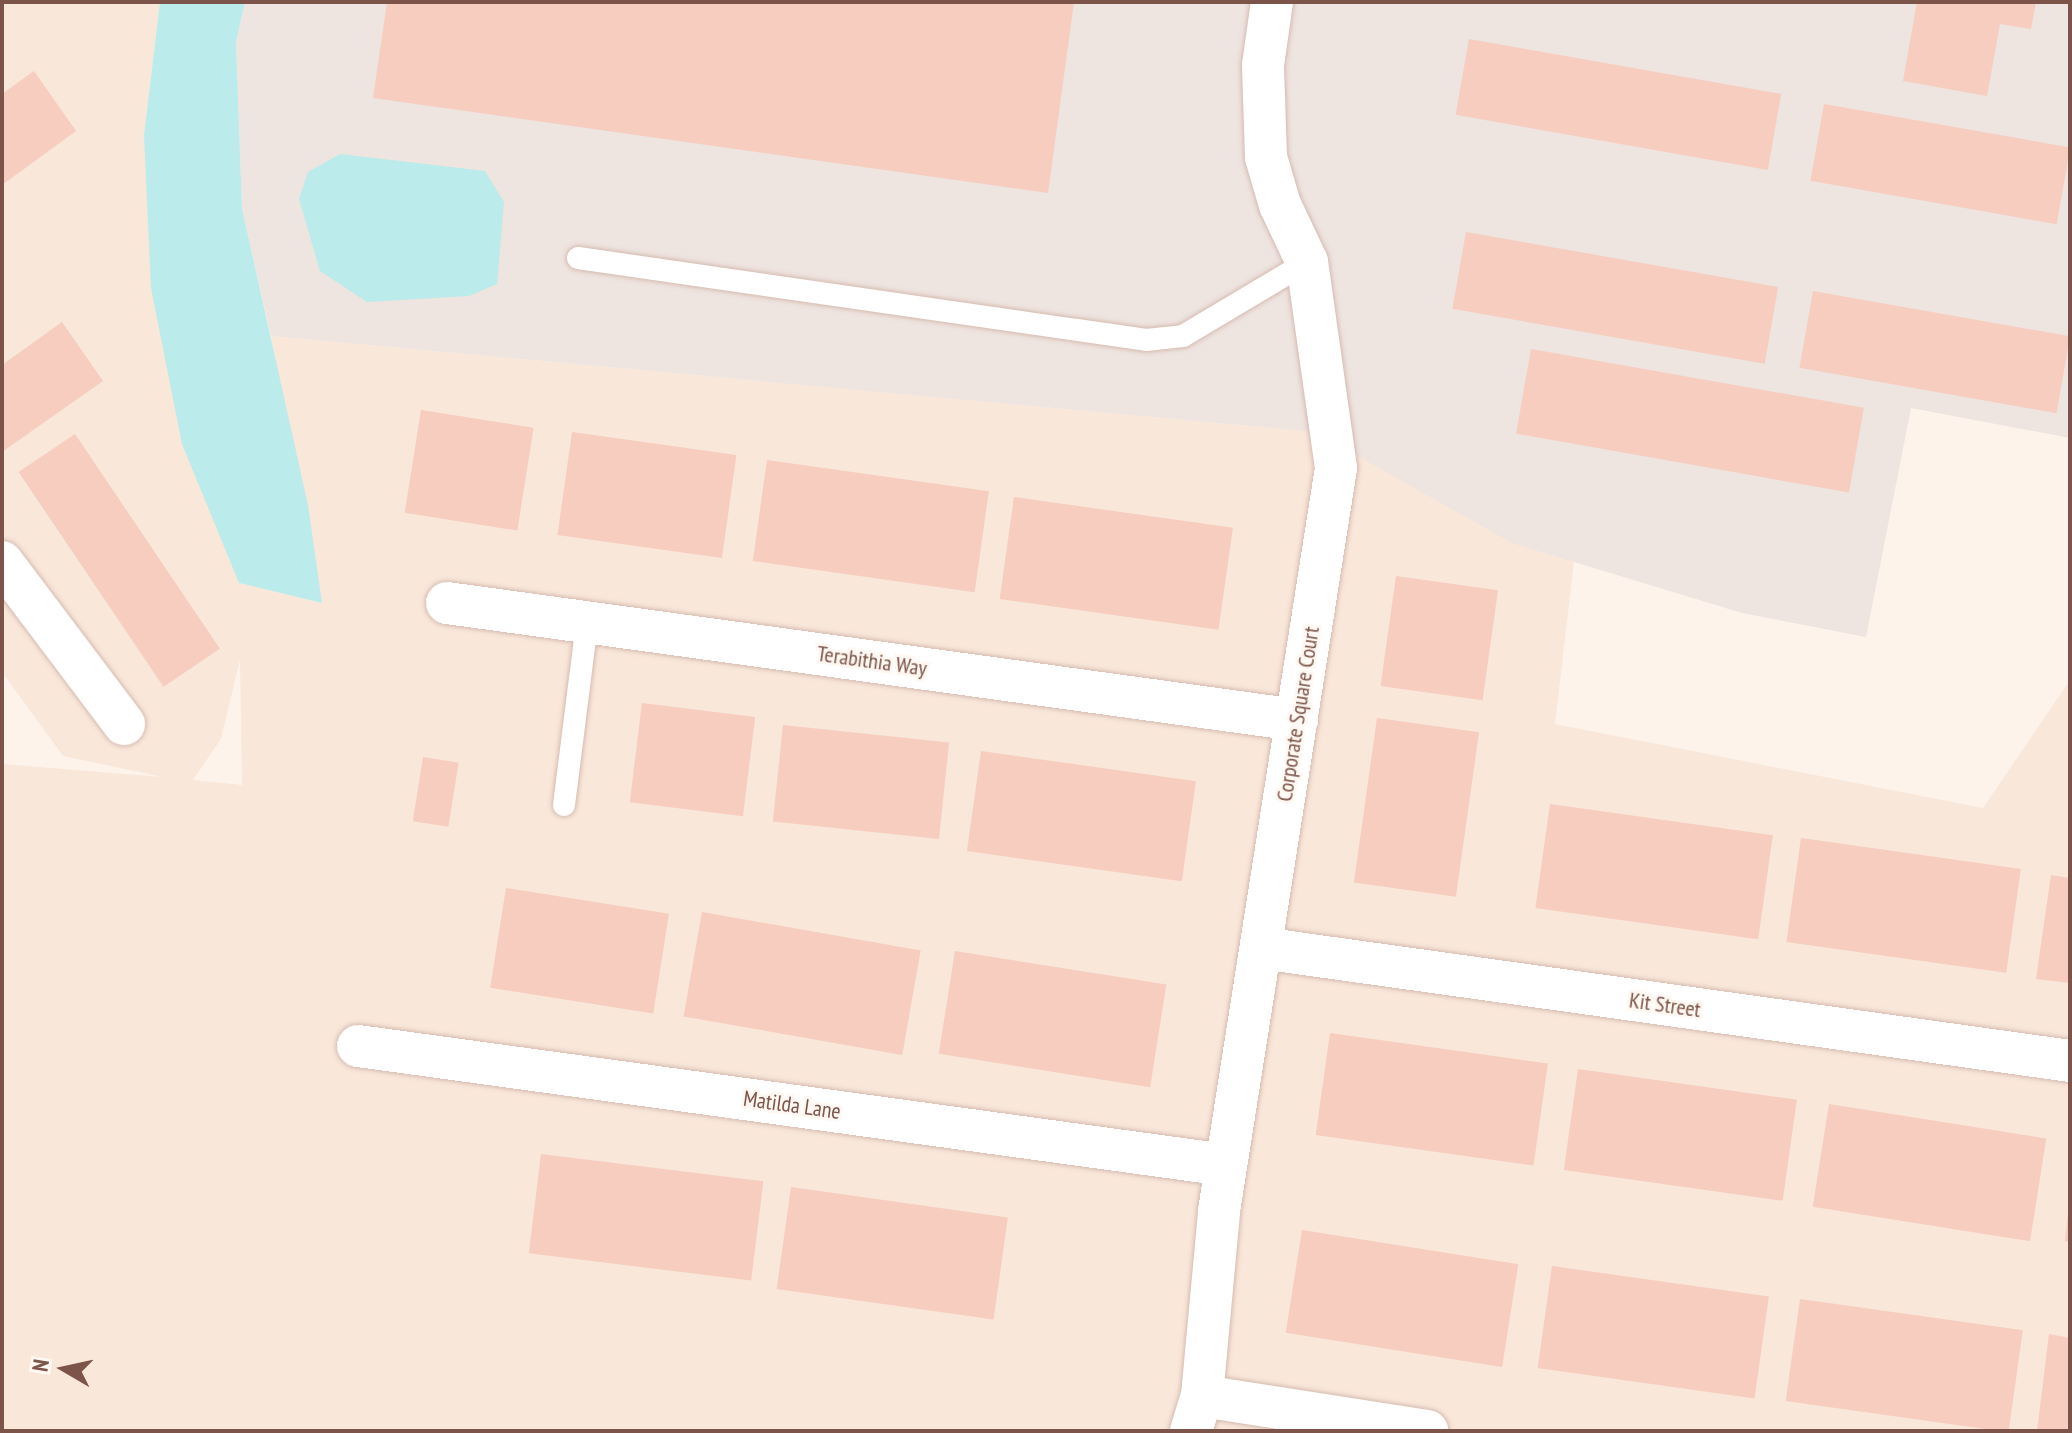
<!DOCTYPE html>
<style>
body{margin:0}
#map{position:relative;width:2072px;height:1433px;overflow:hidden;background:#fef3ea;font-family:"PT Sans Narrow",sans-serif}
div>[style]{position:absolute}
[style*='--x']{left:calc(var(--x)*1px);top:calc(var(--y)*1px);width:calc(var(--w)*1px);rotate:calc(var(--a)*1deg)}
.residential>*{inset:0;background:#f9e7da}
.industrial>*{inset:0;background:#eee4e0}
.water>*{inset:0;background:#bbebeb}
.building>*{inset:0;background:#f6cdbf;transform-origin:0 0}
.roads{filter:drop-shadow(0 0 2px #d5bbb0) drop-shadow(0 0 2px #d5bbb0)}
.service>*{height:22px;margin:-11px;padding:0 11px;transform-origin:11px;border-radius:11px;background:#fff}
.minor>*{height:42px;margin:-21px;padding:0 21px;transform-origin:21px;border-radius:21px;background:#fff}
span{translate:-50% -50%;white-space:nowrap;text-align:center;line-height:1.15;-webkit-text-stroke:6px #fff8f2;paint-order:stroke}
.street-label{font-size:22px;color:#7d5449}
.frame{position:absolute;inset:0;border:4px solid #7d5449;pointer-events:none}
.north{position:absolute;left:24px;top:1329px;width:80px;height:80px;-webkit-text-stroke:6px #fff8f2;paint-order:stroke;rotate:279deg;font-size:22px;font-weight:700;line-height:32px;text-align:center;color:#7d5449}
.north::after{content:'';display:block;margin:auto;width:28px;height:36px;background:#7d5449;clip-path:polygon(50% 0,100% 100%,50% 72%,0 100%)}
</style>
<div id="map">
<div class="residential">
<div style="clip-path:polygon(evenodd,2px 2px,160px 2px,144px 135px,239px 583px,322px 603px,271px 336px,1316px 432px,1574px 562px,1555px 724px,1983px 808px,2070px 680px,2070px 1431px,2px 1431px,2px 764px,163px 777px,63px 756px,2px 672px,2px 2px,240px 660px,242px 785px,193px 780px,221px 739px,240px 660px)"></div>
</div>
<div class="industrial">
<div style="clip-path:polygon(245px 2px,2070px 2px,2070px 438px,1911px 408px,1866px 637px,1742px 613px,1512px 543px,1315px 432px,271px 336px,242px 208px,236px 42px)"></div>
</div>
<div class="water">
<div style="clip-path:polygon(160px 2px,245px 2px,236px 42px,242px 208px,308px 505px,322px 603px,239px 583px,182px 444px,151px 288px,144px 135px)"></div>
<div style="clip-path:polygon(340px 154px,485px 171px,504px 202px,497px 284px,469px 296px,367px 302px,320px 271px,299px 199px,308px 172px)"></div>
</div>
<div class="building">
<div style="clip-path:polygon(387px 2px,1074px 2px,1048px 193px,373px 98px)"></div>
<div style="clip-path:polygon(1917px 2px,2036px 2px,2031px 29px,2000px 24px,1987px 96px,1903px 81px)"></div>
<div style="left:1469px;top:39px;width:317px;height:77px;rotate:10deg"></div>
<div style="clip-path:polygon(34px 71px,76px 131px,2px 185px,2px 94px)"></div>
<div style="left:1824px;top:104px;width:250px;height:78px;rotate:10deg"></div>
<div style="left:1466px;top:232px;width:317px;height:78px;rotate:10deg"></div>
<div style="left:1813px;top:291px;width:261px;height:78px;rotate:10deg"></div>
<div style="clip-path:polygon(62px 322px,103px 381px,2px 452px,2px 365px)"></div>
<div style="left:1531px;top:349px;width:338px;height:86px;rotate:10deg"></div>
<div style="left:421px;top:410px;width:114px;height:104px;rotate:9deg"></div>
<div style="left:572px;top:432px;width:166px;height:104px;rotate:8deg"></div>
<div style="left:75px;top:434px;width:259px;height:68px;rotate:56deg"></div>
<div style="left:767px;top:460px;width:224px;height:102px;rotate:8deg"></div>
<div style="left:1014px;top:497px;width:221px;height:103px;rotate:8deg"></div>
<div style="left:1396px;top:576px;width:103px;height:111px;rotate:8deg"></div>
<div style="left:642px;top:703px;width:114px;height:100px;rotate:7deg"></div>
<div style="left:1377px;top:718px;width:103px;height:166px;rotate:8deg"></div>
<div style="left:783px;top:725px;width:167px;height:97px;rotate:6deg"></div>
<div style="left:981px;top:751px;width:217px;height:101px;rotate:8deg"></div>
<div style="left:423px;top:757px;width:36px;height:65px;rotate:9deg"></div>
<div style="left:1550px;top:804px;width:225px;height:105px;rotate:8deg"></div>
<div style="left:1801px;top:838px;width:222px;height:105px;rotate:8deg"></div>
<div style="clip-path:polygon(2051px 875px,2070px 878px,2070px 983px,2036px 979px)"></div>
<div style="left:506px;top:888px;width:165px;height:101px;rotate:9deg"></div>
<div style="left:702px;top:912px;width:222px;height:106px;rotate:10deg"></div>
<div style="left:955px;top:951px;width:214px;height:104px;rotate:9deg"></div>
<div style="left:1330px;top:1033px;width:220px;height:103px;rotate:8deg"></div>
<div style="left:1578px;top:1069px;width:221px;height:102px;rotate:8deg"></div>
<div style="left:1829px;top:1104px;width:220px;height:104px;rotate:9deg"></div>
<div style="left:541px;top:1154px;width:224px;height:100px;rotate:7deg"></div>
<div style="left:791px;top:1187px;width:219px;height:103px;rotate:8deg"></div>
<div style="clip-path:polygon(2068px 1213px,2070px 1214px,2070px 1242px,2065px 1241px)"></div>
<div style="left:1302px;top:1230px;width:219px;height:104px;rotate:9deg"></div>
<div style="left:1552px;top:1266px;width:219px;height:103px;rotate:8deg"></div>
<div style="left:1800px;top:1299px;width:225px;height:103px;rotate:8deg"></div>
<div style="clip-path:polygon(2049px 1334px,2070px 1338px,2070px 1431px,2037px 1431px)"></div>
</div>
<div class="roads">
<div class="service">
<div style="--x:578;--y:258;--w:574;--a:8.21"></div>
<div style="--x:1146;--y:340;--w:37;--a:-6"></div>
<div style="--x:1183;--y:336;--w:144;--a:-30.8"></div>
<div style="--x:564;--y:805;--w:184;--a:-82.8"></div>
</div>
<div class="minor">
<div style="--x:2;--y:562;--w:203;--a:53"></div>
<div style="--x:447;--y:603;--w:858;--a:7.84"></div>
<div style="--x:1261;--y:948;--w:817;--a:7.95"></div>
<div style="--x:358;--y:1046;--w:876;--a:7.81"></div>
<div style="--x:1202;--y:1396;--w:228;--a:8.8"></div>
<div style="--x:1191;--y:1431;--w:37;--a:-73"></div>
<div style="--x:1202;--y:1396;--w:186;--a:-84.7"></div>
<div style="--x:1219;--y:1211;--w:752;--a:-81.05"></div>
<div style="--x:1336;--y:468;--w:208;--a:-98"></div>
<div style="--x:1307;--y:262;--w:63;--a:-115.3"></div>
<div style="--x:1280;--y:205;--w:50;--a:-106.3"></div>
<div style="--x:1266;--y:157;--w:92;--a:-91.9"></div>
<div style="--x:1263;--y:65;--w:64;--a:-81.9"></div>
</div>
</div>
<div class="street-label">
<span style="left:872px;top:661px;rotate:8deg">Terabithia Way</span>
<span style="left:1298px;top:714px;rotate:-81deg">Corporate Square Court</span>
<span style="left:1665px;top:1005px;rotate:8deg">Kit Street</span>
<span style="left:792px;top:1105px;rotate:8deg">Matilda Lane</span>
</div>
<div class="frame"></div>
<div class="north">N</div>
</div>
